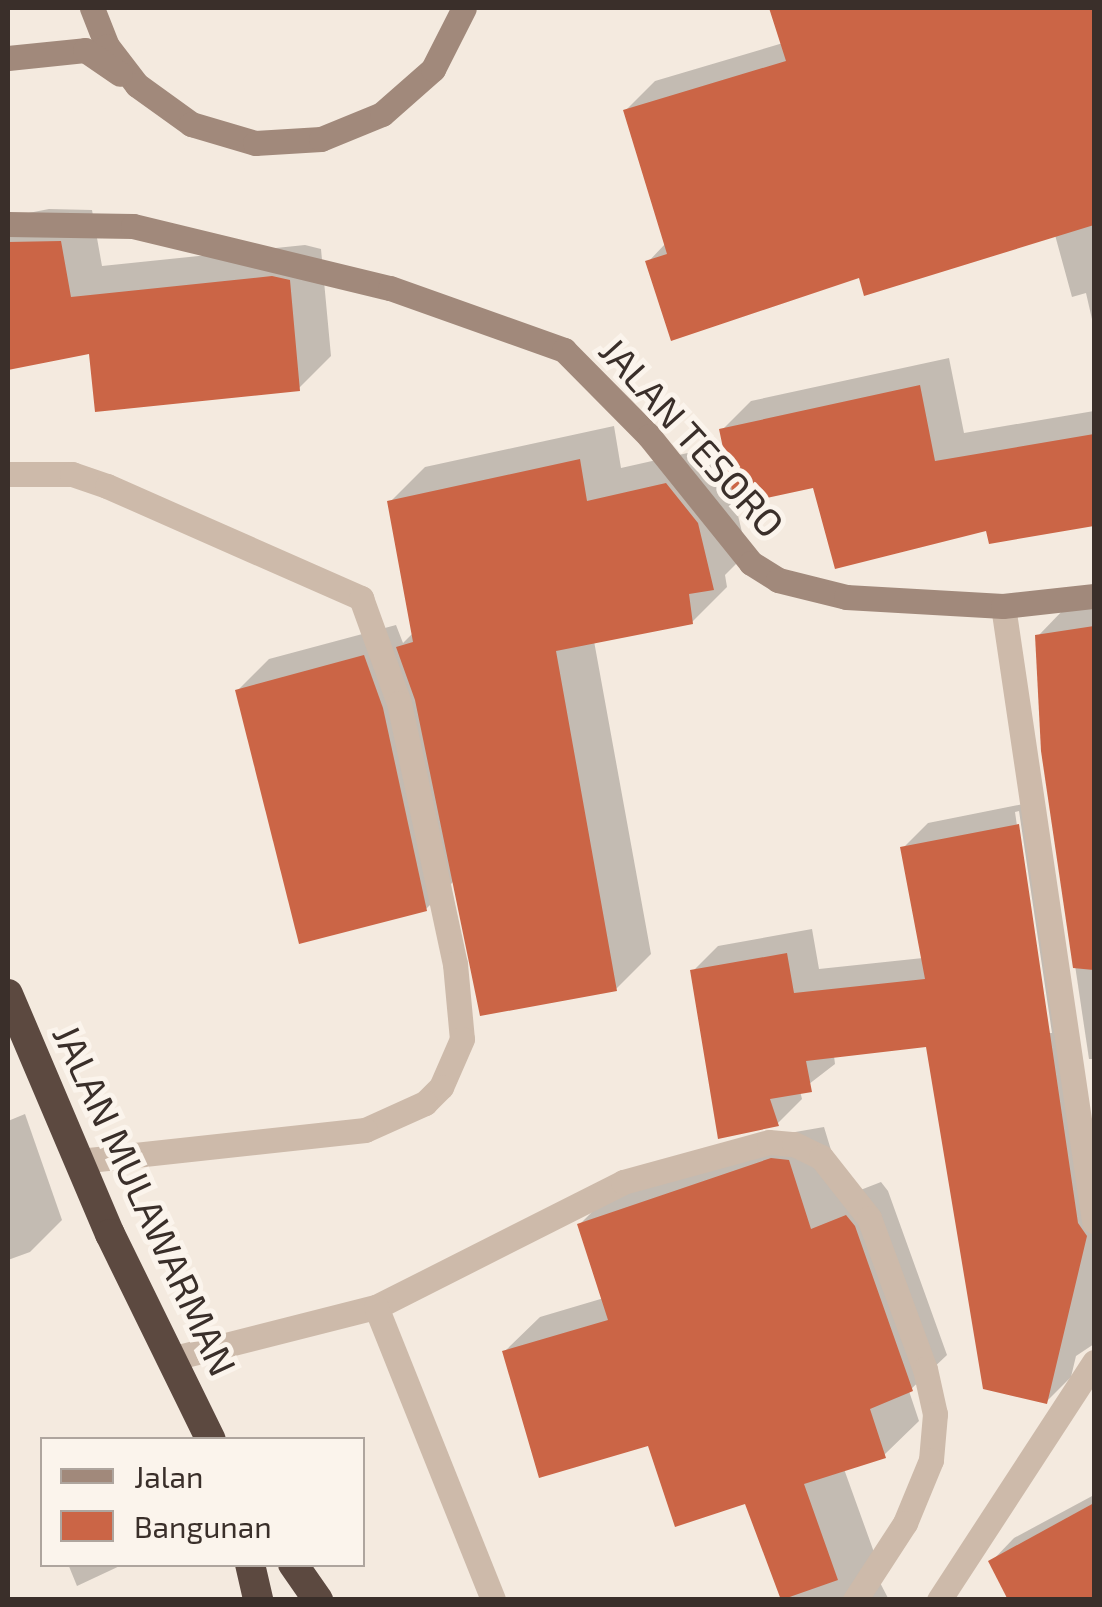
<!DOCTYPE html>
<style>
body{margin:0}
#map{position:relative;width:1102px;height:1607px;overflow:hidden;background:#f4eadf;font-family:"Exo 2",sans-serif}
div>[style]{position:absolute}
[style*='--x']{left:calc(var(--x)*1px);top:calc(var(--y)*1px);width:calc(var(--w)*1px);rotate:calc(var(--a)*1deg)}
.shadow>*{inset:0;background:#0003}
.building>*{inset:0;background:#cb6546}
.lane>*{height:25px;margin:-12.5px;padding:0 12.5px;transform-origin:12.5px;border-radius:12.5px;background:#cdbaaa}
.secondary>*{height:25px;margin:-12.5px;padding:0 12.5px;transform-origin:12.5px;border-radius:12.5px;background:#a1897b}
.highway>*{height:30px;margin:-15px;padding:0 15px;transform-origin:15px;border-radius:15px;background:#5c4940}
span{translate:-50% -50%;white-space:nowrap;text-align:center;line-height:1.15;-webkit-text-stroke:10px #fbf4ec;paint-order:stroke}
.street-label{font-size:38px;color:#3a2f2a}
.frame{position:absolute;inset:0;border:10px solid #3a2f2a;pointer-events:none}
.legend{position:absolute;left:40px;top:1437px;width:325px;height:130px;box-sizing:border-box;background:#fbf4ec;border:2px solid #aea59e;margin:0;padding:12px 18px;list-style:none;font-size:30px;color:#3a2f2a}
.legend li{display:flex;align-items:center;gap:20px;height:50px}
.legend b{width:50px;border:2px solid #aea59e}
</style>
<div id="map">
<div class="shadow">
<div style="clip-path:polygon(783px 8px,1094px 8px,1094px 328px,1086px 293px,1072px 297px,1055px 235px,861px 275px,648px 262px,666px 243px,626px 110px,655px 81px,783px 43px,774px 16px)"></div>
<div style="clip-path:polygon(49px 209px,92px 210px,102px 266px,305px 245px,321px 249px,331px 356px,299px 388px,91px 351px,8px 367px,8px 217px)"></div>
<div style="clip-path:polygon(949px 358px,964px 433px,1094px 411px,1094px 524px,991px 541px,988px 528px,815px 485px,735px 503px,747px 553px,725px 575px,727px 587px,692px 622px,594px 641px,651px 954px,616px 989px,455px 880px,426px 909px,237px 691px,269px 659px,396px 625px,403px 643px,413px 633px,390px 502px,425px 467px,614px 426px,621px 468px,701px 450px,734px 491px,722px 430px,751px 401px)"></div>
<div style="clip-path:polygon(1094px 602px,1094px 1059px,1089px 1059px,1043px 751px,1038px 636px,1067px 606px)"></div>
<div style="clip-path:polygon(evenodd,1043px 800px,1094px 1139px,1094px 1344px,1076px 1356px,1071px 1377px,1046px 1402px,928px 1045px,834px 1056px,835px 1064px,800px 1091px,802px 1099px,777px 1124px,693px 971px,718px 946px,812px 929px,819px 969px,923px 958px,903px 848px,928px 823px,1043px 800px,1019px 811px,1052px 1033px,1047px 1033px,1015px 812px,1019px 811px)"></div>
<div style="clip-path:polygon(25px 1114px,62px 1220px,30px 1252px,8px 1260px,8px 1121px)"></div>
<div style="clip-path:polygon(824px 1127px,845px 1196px,881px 1182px,888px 1191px,947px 1355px,909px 1391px,919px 1421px,884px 1455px,844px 1469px,875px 1555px,874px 1571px,889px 1600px,782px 1600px,746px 1501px,505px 1351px,540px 1317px,604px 1298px,580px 1224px,614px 1190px,760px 1138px)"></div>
<div style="clip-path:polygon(1094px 1495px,1094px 1600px,1011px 1600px,991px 1562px,1014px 1538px)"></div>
<div style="clip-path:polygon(68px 1564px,124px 1564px,77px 1586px)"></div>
</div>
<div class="building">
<div style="clip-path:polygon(769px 8px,1094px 8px,1094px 225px,864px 296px,859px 278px,671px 341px,645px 261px,667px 254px,623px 110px,786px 61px)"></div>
<div style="clip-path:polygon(61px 241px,71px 297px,272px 276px,290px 280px,300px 391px,95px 412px,89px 354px,8px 370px,8px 242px)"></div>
<div style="clip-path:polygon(920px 385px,935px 461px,1094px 434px,1094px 526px,989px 544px,986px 531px,835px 569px,813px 488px,735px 505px,719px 429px)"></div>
<div style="clip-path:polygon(580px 459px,587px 501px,666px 483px,698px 523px,714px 590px,689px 594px,693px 624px,556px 651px,617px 991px,480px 1016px,415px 700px,396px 647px,413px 642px,387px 501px)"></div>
<div style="clip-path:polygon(1094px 626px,1094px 970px,1073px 968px,1041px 751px,1035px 635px)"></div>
<div style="clip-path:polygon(364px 655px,383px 708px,427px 911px,299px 944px,235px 690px)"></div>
<div style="clip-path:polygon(1019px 824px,1078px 1223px,1087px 1236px,1047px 1404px,983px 1389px,926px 1047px,806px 1061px,812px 1092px,770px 1099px,779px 1126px,718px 1139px,690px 970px,787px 953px,794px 993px,925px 979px,900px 847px)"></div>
<div style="clip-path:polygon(771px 1158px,789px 1160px,811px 1229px,846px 1215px,855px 1226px,913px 1391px,870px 1409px,886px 1458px,804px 1484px,838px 1580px,781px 1600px,745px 1504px,675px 1527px,648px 1446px,539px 1478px,502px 1351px,608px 1320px,577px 1224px)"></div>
<div style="clip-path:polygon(1094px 1503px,1094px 1600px,1008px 1600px,988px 1561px)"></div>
</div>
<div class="lane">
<div style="--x:8;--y:474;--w:64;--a:0"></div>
<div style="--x:72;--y:474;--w:37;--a:19"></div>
<div style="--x:107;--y:486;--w:278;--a:23.8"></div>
<div style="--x:361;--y:598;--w:112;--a:70.1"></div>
<div style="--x:399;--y:703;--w:267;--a:77.9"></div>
<div style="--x:455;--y:964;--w:75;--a:84.7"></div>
<div style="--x:462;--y:1039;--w:52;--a:113.6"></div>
<div style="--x:441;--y:1087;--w:23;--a:135"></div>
<div style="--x:425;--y:1103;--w:66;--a:155.8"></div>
<div style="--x:365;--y:1130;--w:287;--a:173.8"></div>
<div style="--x:1003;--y:606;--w:622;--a:81.58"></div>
<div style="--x:376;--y:1307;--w:277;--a:-26.8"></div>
<div style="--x:623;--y:1182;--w:151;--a:-15.3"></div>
<div style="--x:769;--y:1142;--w:25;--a:5"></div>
<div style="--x:794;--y:1144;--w:30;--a:26"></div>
<div style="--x:821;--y:1157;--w:78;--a:51.8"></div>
<div style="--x:869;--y:1218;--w:161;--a:69.7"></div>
<div style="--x:925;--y:1369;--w:46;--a:77.5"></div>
<div style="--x:935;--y:1414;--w:46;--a:95"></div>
<div style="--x:931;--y:1460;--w:68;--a:112.4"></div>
<div style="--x:905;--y:1523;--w:92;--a:123"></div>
<div style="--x:174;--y:1358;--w:208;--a:-14.2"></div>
<div style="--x:376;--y:1307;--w:315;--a:68.2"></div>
<div style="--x:939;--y:1600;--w:284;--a:-56.9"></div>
</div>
<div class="secondary">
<div style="--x:92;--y:8;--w:41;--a:68.5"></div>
<div style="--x:107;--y:46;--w:49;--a:52.4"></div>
<div style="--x:137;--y:85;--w:67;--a:35.8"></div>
<div style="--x:191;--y:124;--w:67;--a:16.5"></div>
<div style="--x:255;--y:143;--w:66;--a:-3.5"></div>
<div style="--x:321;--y:139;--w:66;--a:-22.3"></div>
<div style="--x:382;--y:114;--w:68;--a:-41.4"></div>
<div style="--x:433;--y:69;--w:68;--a:-63.1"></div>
<div style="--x:8;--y:58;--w:77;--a:-5.9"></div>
<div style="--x:85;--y:50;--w:42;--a:34.4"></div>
<div style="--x:8;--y:224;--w:125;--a:0.9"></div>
<div style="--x:133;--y:226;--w:264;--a:13.6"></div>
<div style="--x:390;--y:288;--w:185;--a:19.6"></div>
<div style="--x:564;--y:350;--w:121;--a:45.3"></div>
<div style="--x:649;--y:436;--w:163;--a:51.2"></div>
<div style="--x:751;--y:563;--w:32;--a:32"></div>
<div style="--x:778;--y:580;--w:70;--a:14"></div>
<div style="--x:846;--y:597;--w:157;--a:3.3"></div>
<div style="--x:1003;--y:606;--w:92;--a:-6.3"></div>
</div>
<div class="highway">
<div style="--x:8;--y:994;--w:261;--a:67"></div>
<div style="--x:110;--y:1234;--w:229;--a:63.9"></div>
<div style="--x:250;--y:1564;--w:37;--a:77"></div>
<div style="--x:293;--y:1564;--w:44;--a:55.2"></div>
</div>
<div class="street-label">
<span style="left:692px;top:437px;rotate:48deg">JALAN TESORO</span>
<span style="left:145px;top:1200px;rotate:65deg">JALAN MULAWARMAN</span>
</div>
<div class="frame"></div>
<ul class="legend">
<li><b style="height:12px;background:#a1897b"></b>Jalan</li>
<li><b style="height:28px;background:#cb6546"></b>Bangunan</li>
</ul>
</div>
